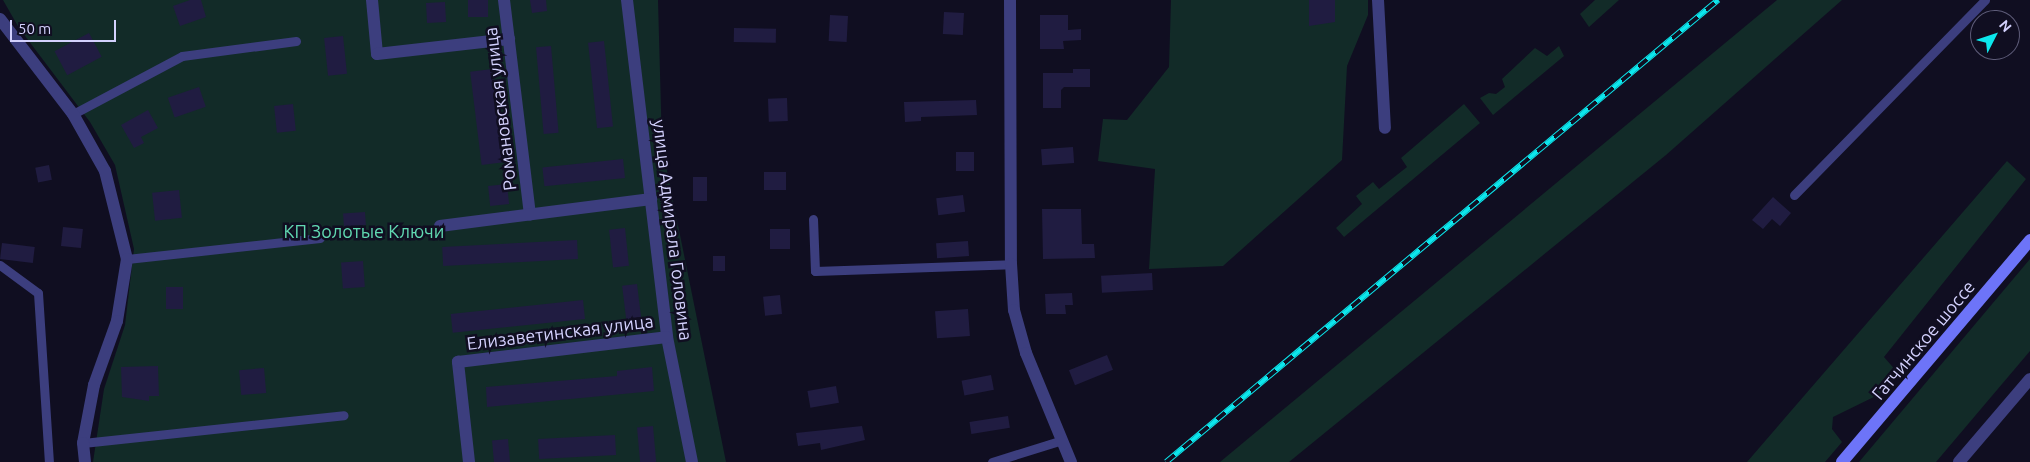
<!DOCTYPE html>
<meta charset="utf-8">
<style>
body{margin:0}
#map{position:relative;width:2030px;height:462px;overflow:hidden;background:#100e21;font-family:Ubuntu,sans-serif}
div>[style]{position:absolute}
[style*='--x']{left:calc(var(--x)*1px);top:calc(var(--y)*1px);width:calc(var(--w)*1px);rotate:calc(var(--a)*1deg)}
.green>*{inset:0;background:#122b28}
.building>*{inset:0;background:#201c41;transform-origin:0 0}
.service>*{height:9px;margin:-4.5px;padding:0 4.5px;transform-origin:4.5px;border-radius:4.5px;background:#3c3e7e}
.minor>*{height:12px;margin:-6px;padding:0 6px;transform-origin:6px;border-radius:6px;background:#3c3e7e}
.tertiary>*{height:12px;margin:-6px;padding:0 6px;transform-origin:6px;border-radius:6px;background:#3c3e7e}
.secondary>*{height:12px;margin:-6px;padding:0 6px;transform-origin:6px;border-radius:6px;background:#6d74f8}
.rail>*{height:5.5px;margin-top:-2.75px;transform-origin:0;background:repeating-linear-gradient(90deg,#100e21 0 11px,#0ce7ed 0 22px);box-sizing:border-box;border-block:1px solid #0ce7ed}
span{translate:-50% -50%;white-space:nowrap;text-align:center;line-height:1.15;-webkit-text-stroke:5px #100e21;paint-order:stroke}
.street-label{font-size:18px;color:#d3d1fd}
.park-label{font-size:18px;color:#61d9b2}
.north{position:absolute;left:1970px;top:10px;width:50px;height:50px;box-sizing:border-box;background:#100e21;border:1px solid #5e5c79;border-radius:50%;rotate:49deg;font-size:14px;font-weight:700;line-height:20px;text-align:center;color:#d3d1fd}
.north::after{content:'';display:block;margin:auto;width:18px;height:22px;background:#0ce7ed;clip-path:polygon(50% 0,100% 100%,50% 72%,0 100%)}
.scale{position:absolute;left:10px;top:20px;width:106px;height:22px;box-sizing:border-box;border:2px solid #d3d1fd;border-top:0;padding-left:6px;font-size:15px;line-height:18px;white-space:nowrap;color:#d3d1fd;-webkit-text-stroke:4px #100e21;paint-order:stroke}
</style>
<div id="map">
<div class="green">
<div style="clip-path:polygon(3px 0,658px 0,662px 146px,726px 462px,93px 462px,104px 389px,125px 325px,134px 249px,115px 165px,90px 122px,19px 28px)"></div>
<div style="clip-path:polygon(1171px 0,1368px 0,1368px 15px,1347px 66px,1342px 160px,1223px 266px,1149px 269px,1155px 169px,1098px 161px,1103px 119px,1127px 120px,1169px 67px)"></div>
<div style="clip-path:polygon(1595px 0,1619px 0,1589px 27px,1580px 14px)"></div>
<div style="clip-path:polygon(1777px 0,1842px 0,1666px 155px,1289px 462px,1220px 462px)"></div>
<div style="clip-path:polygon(1559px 46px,1564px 56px,1493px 115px,1480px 98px,1489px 93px,1496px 94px,1505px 87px,1502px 79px,1535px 48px,1547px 56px)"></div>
<div style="clip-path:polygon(1464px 104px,1480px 123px,1344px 237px,1336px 228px,1362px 204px,1356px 196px,1373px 182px,1379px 189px,1407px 167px,1401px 158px)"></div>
<div style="clip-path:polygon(2007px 161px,2026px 179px,1884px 357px,1898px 373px,1882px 393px,1833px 417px,1832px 429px,1842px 442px,1825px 462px,1747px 462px)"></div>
<div style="clip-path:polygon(2030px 259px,2030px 351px,1936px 462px,1859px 462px)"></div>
</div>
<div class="building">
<div style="clip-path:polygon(190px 0,201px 0,206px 17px,180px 26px,173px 6px)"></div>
<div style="left:468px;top:0;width:20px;height:17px"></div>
<div style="clip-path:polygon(530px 0,546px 0,547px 11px,532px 13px)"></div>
<div style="clip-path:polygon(1309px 0,1335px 0,1335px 22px,1309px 26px)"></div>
<div style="left:445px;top:2px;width:20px;height:19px;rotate:87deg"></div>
<div style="left:944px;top:12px;width:20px;height:22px;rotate:3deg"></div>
<div style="left:830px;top:15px;width:18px;height:26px;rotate:3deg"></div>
<div style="clip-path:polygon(1040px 15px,1068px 15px,1068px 30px,1081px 29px,1081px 40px,1063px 41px,1064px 49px,1040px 49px)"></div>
<div style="left:734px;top:28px;width:42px;height:14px;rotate:1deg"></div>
<div style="left:89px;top:33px;width:27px;height:39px;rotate:62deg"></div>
<div style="left:343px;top:36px;width:38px;height:19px;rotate:84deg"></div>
<div style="left:604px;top:41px;width:86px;height:16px;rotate:84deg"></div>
<div style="left:551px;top:46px;width:87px;height:15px;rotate:85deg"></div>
<div style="left:492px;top:69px;width:94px;height:22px;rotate:83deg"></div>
<div style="clip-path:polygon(1073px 69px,1090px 69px,1090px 87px,1064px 87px,1061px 90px,1061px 108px,1043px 108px,1043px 73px,1073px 73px)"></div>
<div style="left:199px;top:87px;width:21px;height:33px;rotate:71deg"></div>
<div style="left:787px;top:98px;width:23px;height:19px;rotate:88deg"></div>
<div style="clip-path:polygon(976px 100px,977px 115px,921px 117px,921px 121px,905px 122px,904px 102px)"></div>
<div style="left:293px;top:104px;width:27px;height:19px;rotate:84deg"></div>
<div style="clip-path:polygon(148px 110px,158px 128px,141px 137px,144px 143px,134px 148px,121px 125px)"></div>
<div style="left:1073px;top:147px;width:16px;height:32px;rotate:86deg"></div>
<div style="left:956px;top:152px;width:18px;height:19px"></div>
<div style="left:623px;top:159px;width:19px;height:81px;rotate:84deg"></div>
<div style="left:49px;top:165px;width:15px;height:14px;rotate:79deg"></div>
<div style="left:764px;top:172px;width:22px;height:18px"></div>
<div style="left:693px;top:177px;width:14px;height:24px"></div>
<div style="left:507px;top:184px;width:20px;height:19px;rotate:84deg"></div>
<div style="left:179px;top:190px;width:28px;height:27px;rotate:84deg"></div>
<div style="left:963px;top:195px;width:17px;height:27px;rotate:83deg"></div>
<div style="clip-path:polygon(1773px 197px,1791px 213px,1780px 226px,1772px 219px,1763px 229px,1752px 220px)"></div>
<div style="clip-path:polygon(1042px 209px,1081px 209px,1082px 244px,1094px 244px,1095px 258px,1043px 259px)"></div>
<div style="left:365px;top:212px;width:13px;height:22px;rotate:86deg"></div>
<div style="left:63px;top:227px;width:20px;height:19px;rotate:6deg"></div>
<div style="left:625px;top:228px;width:38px;height:16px;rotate:84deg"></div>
<div style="left:770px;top:229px;width:20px;height:20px"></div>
<div style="left:577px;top:240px;width:19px;height:135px;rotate:87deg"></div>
<div style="left:968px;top:241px;width:15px;height:32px;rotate:86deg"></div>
<div style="left:2px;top:243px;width:33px;height:16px;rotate:7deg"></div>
<div style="left:713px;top:256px;width:12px;height:15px"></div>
<div style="left:363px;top:261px;width:26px;height:22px;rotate:86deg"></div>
<div style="left:1152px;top:273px;width:17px;height:51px;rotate:87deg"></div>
<div style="left:637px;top:284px;width:34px;height:15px;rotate:83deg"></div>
<div style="left:166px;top:287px;width:17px;height:22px"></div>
<div style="clip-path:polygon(1072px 293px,1073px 305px,1065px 305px,1066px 314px,1046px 314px,1045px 294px)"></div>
<div style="left:780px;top:295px;width:19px;height:17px;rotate:84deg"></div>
<div style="left:583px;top:300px;width:19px;height:133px;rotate:84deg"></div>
<div style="left:968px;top:309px;width:27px;height:33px;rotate:86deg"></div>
<div style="left:1107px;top:355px;width:16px;height:41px;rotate:68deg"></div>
<div style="clip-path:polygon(158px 366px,159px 396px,149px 396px,149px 401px,122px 397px,121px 367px)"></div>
<div style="clip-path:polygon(652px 367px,654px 391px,487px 407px,486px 387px,617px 376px,617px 371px)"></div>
<div style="left:264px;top:368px;width:25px;height:25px;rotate:85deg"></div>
<div style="left:991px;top:375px;width:15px;height:30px;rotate:79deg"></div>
<div style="left:836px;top:386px;width:17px;height:29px;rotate:80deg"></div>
<div style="left:1008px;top:416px;width:12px;height:39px;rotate:81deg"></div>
<div style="left:653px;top:426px;width:36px;height:16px;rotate:85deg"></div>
<div style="clip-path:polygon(862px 426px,865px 440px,821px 450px,820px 443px,798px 446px,796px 433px)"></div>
<div style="left:615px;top:435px;width:20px;height:77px;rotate:87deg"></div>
<div style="left:508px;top:439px;width:23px;height:16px;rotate:85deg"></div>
</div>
<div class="service">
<div style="--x:73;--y:114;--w:123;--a:-28"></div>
<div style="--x:182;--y:56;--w:115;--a:-7.5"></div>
<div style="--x:1794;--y:195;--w:273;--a:-45.6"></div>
<div style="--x:813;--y:219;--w:52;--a:87.8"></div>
<div style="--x:815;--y:271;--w:196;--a:-2"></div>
<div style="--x:127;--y:259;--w:194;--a:-6.2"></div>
<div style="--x:0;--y:265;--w:47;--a:36.4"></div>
<div style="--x:38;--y:293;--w:169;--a:86.3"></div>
<div style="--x:83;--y:443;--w:262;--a:-6.1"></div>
<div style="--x:992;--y:462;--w:73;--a:-17.4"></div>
</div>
<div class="minor">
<div style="--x:372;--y:0;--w:54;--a:84.7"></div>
<div style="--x:377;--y:54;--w:133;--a:-6.5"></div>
<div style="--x:504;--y:0;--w:216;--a:83.1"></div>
<div style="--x:627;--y:0;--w:339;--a:83.2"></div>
<div style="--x:667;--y:337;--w:127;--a:78.7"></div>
<div style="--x:1378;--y:0;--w:128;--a:86.9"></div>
<div style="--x:0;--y:19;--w:120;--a:52.5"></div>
<div style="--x:73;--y:114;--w:65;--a:60.7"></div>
<div style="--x:105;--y:171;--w:91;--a:76"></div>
<div style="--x:127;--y:259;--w:63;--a:99.2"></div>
<div style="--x:117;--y:321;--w:68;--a:109.8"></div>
<div style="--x:94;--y:385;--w:59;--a:100.7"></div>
<div style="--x:83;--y:443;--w:19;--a:84"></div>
<div style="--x:440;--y:226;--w:213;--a:-7.3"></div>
<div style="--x:469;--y:462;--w:101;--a:-96.3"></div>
<div style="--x:458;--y:362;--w:210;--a:-6.8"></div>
<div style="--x:1959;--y:462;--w:109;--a:-49.5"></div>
</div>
<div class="tertiary">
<div style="--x:1010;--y:0;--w:264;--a:89.8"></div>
<div style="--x:1011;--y:264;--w:46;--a:86.3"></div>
<div style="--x:1014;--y:310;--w:45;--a:74.4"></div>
<div style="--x:1026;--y:353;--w:118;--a:67.6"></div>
</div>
<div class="secondary">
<div style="--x:1842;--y:462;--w:291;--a:-49.7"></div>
</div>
<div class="rail">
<div style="--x:1166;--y:462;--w:720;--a:-39.93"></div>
</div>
<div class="street-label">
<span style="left:500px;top:109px;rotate:-97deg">Романовская улица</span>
<span style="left:673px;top:230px;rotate:83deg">улица Адмирала Головина</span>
<span style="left:560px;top:332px;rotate:-7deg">Елизаветинская улица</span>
<span style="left:1923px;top:340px;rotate:-50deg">Гатчинское шоссе</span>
</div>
<div class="park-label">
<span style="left:364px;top:231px">КП Золотые Ключи</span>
</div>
<div class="north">N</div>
<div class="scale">50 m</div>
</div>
